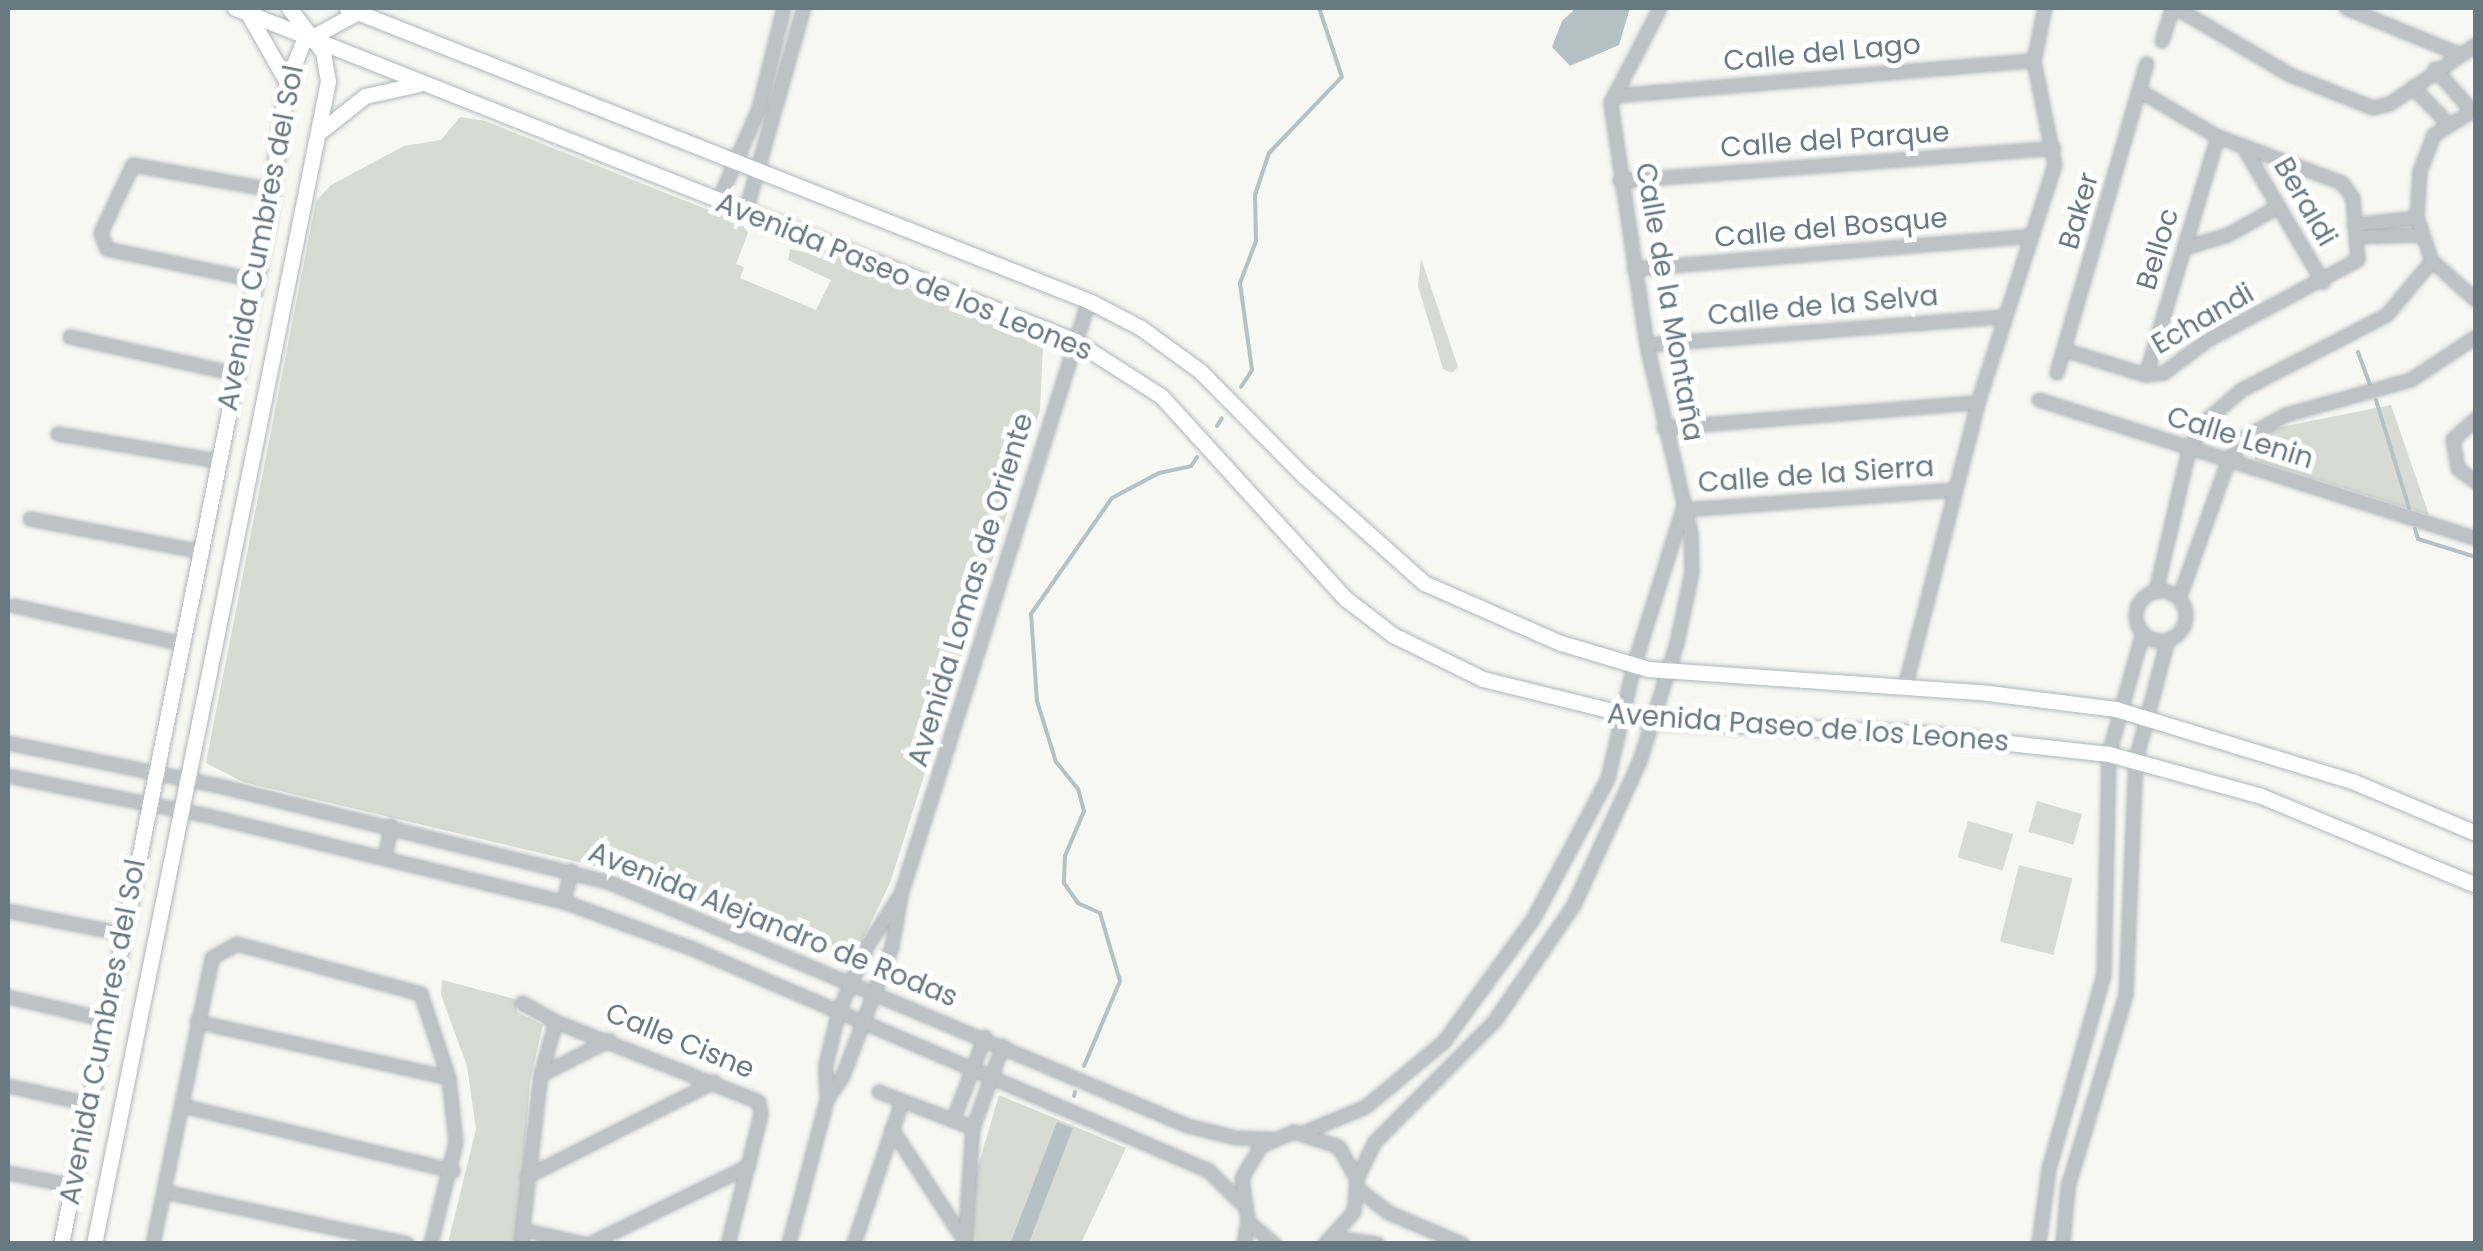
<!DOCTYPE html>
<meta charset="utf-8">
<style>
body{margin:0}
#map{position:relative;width:2483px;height:1251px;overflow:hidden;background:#f7f7f4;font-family:Poppins,sans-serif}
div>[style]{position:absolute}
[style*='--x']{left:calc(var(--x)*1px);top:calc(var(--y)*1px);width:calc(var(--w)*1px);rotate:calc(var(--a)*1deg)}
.green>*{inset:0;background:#d7dbd4;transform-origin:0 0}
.water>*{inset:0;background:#b5c1c5;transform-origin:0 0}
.stream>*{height:4px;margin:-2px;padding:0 2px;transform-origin:2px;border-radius:2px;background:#b5c1c5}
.roads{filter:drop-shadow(0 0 2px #b0b5b8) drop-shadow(0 0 2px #b0b5b8)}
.minor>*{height:12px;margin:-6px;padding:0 6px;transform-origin:6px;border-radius:6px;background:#bec2c5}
.minor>.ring{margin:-6px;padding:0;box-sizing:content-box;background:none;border:12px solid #bec2c5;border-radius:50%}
.major>*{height:15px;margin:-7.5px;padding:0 7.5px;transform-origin:7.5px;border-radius:7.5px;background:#fff}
span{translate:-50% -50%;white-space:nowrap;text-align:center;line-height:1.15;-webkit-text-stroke:10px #fff;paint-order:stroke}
.street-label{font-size:28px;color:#697982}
.frame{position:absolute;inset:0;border:10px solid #697982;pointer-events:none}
</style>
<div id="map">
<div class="green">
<div style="clip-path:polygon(460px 117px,485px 121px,741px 223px,748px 233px,736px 264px,744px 267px,740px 278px,816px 310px,831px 280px,788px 260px,790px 249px,843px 260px,1043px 347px,1040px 410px,890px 883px,857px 951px,823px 952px,624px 873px,243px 782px,206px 763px,316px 201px,331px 185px,404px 146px,441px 140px)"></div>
<div style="clip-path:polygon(1421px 258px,1458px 367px,1452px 373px,1443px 369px,1418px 286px)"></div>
<div style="clip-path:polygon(2391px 405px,2429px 515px,2255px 460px,2253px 444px,2271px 429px)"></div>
<div style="left:2037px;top:801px;width:47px;height:32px;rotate:16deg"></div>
<div style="left:1968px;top:821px;width:47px;height:38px;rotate:16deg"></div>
<div style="left:2019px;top:865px;width:55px;height:79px;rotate:14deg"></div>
<div style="clip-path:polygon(442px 980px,515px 999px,517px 1012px,543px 1025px,530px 1081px,518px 1243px,448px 1243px,476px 1129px,467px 1066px,441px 995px)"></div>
<div style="clip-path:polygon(999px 1095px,1126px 1148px,1081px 1243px,970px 1244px,972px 1187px)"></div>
</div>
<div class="water">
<div style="clip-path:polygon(1576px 8px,1630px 8px,1619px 45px,1570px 66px,1552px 47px,1562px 21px)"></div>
<div style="left:1057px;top:1122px;width:17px;height:130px;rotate:21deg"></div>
</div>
<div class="stream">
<div style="--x:2358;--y:352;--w:35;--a:70"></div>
<div style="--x:1241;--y:387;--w:20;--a:-57"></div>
<div style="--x:1252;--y:370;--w:88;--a:-97.9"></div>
<div style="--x:1240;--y:283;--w:45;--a:-69.1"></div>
<div style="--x:1256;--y:241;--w:46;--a:-91.2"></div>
<div style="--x:1255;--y:195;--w:44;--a:-71.6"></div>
<div style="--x:1269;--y:153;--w:105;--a:-46.2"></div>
<div style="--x:1342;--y:77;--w:73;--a:-108.4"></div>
<div style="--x:2376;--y:400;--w:113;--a:73"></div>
<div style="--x:1217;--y:426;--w:9;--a:-58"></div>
<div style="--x:2415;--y:529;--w:10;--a:73"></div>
<div style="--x:2418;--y:539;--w:61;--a:17.2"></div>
<div style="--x:1084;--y:1066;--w:92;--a:-67"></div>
<div style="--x:1120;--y:981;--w:71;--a:-106.4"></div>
<div style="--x:1100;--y:913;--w:24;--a:-156"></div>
<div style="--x:1078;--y:903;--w:24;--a:-125"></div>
<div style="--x:1064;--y:883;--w:27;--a:-88"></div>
<div style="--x:1065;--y:856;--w:49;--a:-67.1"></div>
<div style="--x:1084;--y:811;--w:23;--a:-105"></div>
<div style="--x:1078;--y:789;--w:35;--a:-129"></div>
<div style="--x:1056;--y:762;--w:64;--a:-107.3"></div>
<div style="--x:1037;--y:701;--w:87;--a:-93.9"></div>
<div style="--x:1031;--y:614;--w:141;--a:-55.1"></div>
<div style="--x:1112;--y:498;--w:53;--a:-28"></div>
<div style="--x:1159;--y:473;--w:33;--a:-12"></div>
<div style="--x:1191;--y:466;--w:11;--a:-56"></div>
<div style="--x:1074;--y:1096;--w:4;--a:-76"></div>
</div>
<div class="roads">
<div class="minor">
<div style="--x:2176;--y:8;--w:132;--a:30.4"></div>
<div style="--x:2290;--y:75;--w:89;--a:21.7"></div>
<div style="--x:2373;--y:108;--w:17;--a:-13"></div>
<div style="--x:2390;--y:104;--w:104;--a:-34.5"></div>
<div style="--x:2346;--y:8;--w:119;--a:22.2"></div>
<div style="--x:2162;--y:41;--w:35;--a:-72"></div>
<div style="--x:2435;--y:69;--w:56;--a:48.6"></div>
<div style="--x:2413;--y:87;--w:52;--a:46.5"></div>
<div style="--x:1614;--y:96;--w:421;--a:-4.8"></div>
<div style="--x:2476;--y:109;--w:49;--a:148.2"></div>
<div style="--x:2434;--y:135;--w:39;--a:111"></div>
<div style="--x:2420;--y:171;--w:47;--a:93.7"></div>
<div style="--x:2417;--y:218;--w:46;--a:70.8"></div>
<div style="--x:2432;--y:261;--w:59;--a:41.6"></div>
<div style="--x:2244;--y:148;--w:156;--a:59.5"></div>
<div style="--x:1620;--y:181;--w:435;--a:-4.3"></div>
<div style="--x:719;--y:200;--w:99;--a:-66.3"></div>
<div style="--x:759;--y:109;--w:104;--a:-76.1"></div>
<div style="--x:746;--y:211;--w:211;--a:-74.1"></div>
<div style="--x:2354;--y:225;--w:63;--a:-6.3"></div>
<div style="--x:2356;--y:237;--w:65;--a:-1.8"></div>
<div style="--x:2185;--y:248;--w:45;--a:-16.8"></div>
<div style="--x:2228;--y:235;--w:57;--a:-29.2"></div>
<div style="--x:1634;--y:269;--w:399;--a:-4.7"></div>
<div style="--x:254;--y:280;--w:150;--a:-168.1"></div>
<div style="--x:107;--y:249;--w:17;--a:-111"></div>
<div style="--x:101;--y:233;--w:75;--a:-64.8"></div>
<div style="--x:133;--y:165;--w:141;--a:10.2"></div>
<div style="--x:70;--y:337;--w:170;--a:12.6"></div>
<div style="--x:1647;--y:345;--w:357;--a:-4.5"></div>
<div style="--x:2064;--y:350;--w:86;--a:17"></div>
<div style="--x:2146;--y:375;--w:18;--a:-6"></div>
<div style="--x:2164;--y:373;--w:55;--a:-36.9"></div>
<div style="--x:2208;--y:340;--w:170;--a:-28.1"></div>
<div style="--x:2358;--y:260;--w:62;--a:-94.6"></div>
<div style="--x:2353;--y:198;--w:19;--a:-126"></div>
<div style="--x:2342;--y:183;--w:132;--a:-159.6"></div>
<div style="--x:2218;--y:137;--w:91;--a:-149.5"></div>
<div style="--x:2057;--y:373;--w:322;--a:-73.8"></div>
<div style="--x:2146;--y:375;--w:249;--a:-73.2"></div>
<div style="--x:2039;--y:400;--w:459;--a:17.6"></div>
<div style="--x:2476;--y:419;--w:31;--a:138"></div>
<div style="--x:2453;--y:440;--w:29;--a:80"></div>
<div style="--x:2458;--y:469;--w:22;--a:36"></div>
<div style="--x:1664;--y:428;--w:315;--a:-4.6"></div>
<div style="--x:58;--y:434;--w:161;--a:9.6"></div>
<div style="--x:1683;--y:510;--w:271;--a:-4.2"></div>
<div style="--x:30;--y:519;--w:171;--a:10.8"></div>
<div class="ring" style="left:2136px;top:591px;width:38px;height:38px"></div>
<div style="--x:2156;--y:592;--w:146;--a:-76.9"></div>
<div style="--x:2189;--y:450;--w:35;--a:-59"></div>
<div style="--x:2207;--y:420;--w:46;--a:-40.6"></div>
<div style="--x:2242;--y:390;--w:163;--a:-27.3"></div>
<div style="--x:2387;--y:315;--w:70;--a:-50.2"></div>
<div style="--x:2179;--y:599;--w:145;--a:-70.3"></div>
<div style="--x:2228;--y:462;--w:31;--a:-54"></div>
<div style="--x:2246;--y:437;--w:46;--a:-28.8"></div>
<div style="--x:2286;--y:415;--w:130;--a:-15.6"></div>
<div style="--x:2411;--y:380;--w:78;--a:-33.5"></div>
<div style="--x:14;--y:606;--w:169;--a:12.6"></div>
<div style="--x:1905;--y:688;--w:294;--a:-75.6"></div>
<div style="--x:1978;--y:403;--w:250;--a:-72.1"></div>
<div style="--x:2055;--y:165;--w:106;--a:-101.4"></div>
<div style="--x:2034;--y:61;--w:54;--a:-78.3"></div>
<div style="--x:8;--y:743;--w:211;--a:11.5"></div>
<div style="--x:215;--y:785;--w:405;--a:13.9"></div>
<div style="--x:608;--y:882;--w:629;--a:22.82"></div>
<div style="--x:1188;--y:1126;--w:49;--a:14"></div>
<div style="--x:1236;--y:1138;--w:36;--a:2"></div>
<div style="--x:8;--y:776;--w:204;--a:11.3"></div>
<div style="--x:208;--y:816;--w:366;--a:13.6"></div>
<div style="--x:564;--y:902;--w:137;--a:20"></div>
<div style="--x:693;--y:949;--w:562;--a:23.28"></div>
<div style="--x:1209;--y:1171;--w:45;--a:45"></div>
<div style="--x:385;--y:858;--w:33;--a:-79"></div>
<div style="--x:564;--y:902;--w:32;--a:-77"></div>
<div style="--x:8;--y:911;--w:117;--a:11.3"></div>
<div style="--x:8;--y:997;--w:102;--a:13.1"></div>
<div style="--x:522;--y:1003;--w:39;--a:29"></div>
<div style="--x:197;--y:1022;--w:258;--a:12.5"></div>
<div style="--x:556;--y:1022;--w:218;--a:21.5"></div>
<div style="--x:759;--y:1102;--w:13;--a:81"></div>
<div style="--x:761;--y:1115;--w:133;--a:104.3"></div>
<div style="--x:541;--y:1075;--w:77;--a:-26.9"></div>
<div style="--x:8;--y:1086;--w:84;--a:12.4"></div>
<div style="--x:879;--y:1092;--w:101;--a:21"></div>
<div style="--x:827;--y:1100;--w:29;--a:-56"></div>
<div style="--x:843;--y:1076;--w:138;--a:-69.2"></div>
<div style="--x:892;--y:947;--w:53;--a:-80.2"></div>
<div style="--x:901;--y:895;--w:623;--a:-72.44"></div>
<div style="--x:182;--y:1106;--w:279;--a:13.5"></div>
<div style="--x:953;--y:1121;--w:90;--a:-69.1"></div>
<div style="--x:892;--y:1129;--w:132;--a:57"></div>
<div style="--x:1306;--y:1132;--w:65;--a:-22.6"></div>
<div style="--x:1366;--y:1107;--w:102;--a:-39.8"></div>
<div style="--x:1444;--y:1042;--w:153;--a:-54"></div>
<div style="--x:1534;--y:918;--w:157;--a:-62"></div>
<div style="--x:1608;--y:779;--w:116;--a:-77"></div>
<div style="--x:1634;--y:666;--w:164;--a:-72.6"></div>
<div style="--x:8;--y:1173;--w:66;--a:11.3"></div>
<div style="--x:527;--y:1177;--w:210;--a:-26.9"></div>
<div style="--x:1357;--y:1179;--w:41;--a:-64.1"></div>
<div style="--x:1375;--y:1142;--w:170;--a:-45.2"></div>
<div style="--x:1495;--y:1021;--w:140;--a:-55.7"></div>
<div style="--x:1574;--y:905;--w:158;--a:-65.4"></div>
<div style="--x:1640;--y:761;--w:124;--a:-72.6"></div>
<div style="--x:1677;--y:643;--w:72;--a:-77.9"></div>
<div style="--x:1692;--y:573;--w:40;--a:-91.4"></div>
<div style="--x:1691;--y:533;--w:193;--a:-103.2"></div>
<div style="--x:1647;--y:345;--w:245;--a:-98.5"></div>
<div style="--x:1611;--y:103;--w:107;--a:-62.7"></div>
<div style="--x:1358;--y:1189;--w:37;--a:38"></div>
<div style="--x:1387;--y:1212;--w:82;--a:23.1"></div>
<div style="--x:165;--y:1192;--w:248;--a:12.1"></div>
<div style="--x:526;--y:1231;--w:59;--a:12.6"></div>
<div style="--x:1334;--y:1238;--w:44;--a:7.8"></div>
<div style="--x:153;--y:1244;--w:292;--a:-78.3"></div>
<div style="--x:212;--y:958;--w:29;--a:-29"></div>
<div style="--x:237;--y:944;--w:191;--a:15.2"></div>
<div style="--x:421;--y:994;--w:89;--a:71.6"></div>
<div style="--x:449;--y:1078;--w:64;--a:83.8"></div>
<div style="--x:456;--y:1142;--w:105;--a:103.8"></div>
<div style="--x:521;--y:1244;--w:170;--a:-83.3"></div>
<div style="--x:541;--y:1075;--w:55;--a:-74.2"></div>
<div style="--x:590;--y:1244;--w:177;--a:-26.1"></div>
<div style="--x:789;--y:1244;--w:149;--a:-75.2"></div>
<div style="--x:827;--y:1100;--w:35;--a:-92"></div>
<div style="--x:826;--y:1065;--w:56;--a:-76.5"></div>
<div style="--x:839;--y:1011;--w:72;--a:-66.3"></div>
<div style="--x:868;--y:945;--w:57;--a:-57.1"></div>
<div style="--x:854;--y:1244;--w:150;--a:-71.3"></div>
<div style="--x:965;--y:1244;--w:116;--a:-86.1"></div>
<div style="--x:973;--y:1128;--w:87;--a:-69.9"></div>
<div style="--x:1244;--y:1244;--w:23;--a:-80"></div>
<div style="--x:1274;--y:1244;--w:35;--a:-139"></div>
<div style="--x:1248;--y:1221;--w:43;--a:-97.9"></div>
<div style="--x:1242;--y:1178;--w:37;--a:-59"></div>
<div style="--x:1261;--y:1146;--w:36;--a:-23"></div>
<div style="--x:1294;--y:1132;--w:47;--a:18.4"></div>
<div style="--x:1339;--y:1147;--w:37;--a:61"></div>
<div style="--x:1357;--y:1179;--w:33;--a:95"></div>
<div style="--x:1354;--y:1212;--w:43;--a:132.2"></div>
<div style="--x:2039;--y:1244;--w:76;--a:-82.4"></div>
<div style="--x:2049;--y:1169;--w:202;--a:-74.2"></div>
<div style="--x:2104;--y:975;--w:221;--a:-88.7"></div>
<div style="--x:2109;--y:754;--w:126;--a:-74.3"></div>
<div style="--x:2063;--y:1244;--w:57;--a:-85"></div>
<div style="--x:2068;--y:1187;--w:201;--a:-73.2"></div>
<div style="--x:2126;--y:995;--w:235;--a:-87.6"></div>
<div style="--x:2136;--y:760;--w:124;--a:-75.1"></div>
</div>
<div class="major">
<div style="--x:235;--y:8;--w:904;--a:21.62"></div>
<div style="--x:1075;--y:341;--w:102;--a:32.6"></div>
<div style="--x:1161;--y:396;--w:275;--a:47.7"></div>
<div style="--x:1346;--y:599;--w:59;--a:37.5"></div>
<div style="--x:1393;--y:635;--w:100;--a:26.1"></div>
<div style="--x:1483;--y:679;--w:175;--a:13.9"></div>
<div style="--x:1653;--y:721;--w:265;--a:2.6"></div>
<div style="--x:1918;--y:733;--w:192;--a:6.3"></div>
<div style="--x:2109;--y:754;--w:158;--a:15.4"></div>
<div style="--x:2261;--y:796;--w:233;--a:22.5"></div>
<div style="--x:347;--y:8;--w:798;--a:21.55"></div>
<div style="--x:1089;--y:301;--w:59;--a:27.4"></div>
<div style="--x:1141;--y:328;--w:73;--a:36.1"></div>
<div style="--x:1200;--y:371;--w:148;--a:45.3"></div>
<div style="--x:1304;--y:476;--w:161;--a:41.7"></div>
<div style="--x:1424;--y:583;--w:150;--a:23.7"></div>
<div style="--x:1561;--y:643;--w:91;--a:16.6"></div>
<div style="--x:1648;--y:669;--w:341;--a:4"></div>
<div style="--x:1988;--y:693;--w:129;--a:7.1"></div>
<div style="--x:2116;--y:709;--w:247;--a:17"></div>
<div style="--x:2352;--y:781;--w:134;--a:22.8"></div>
<div style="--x:250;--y:17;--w:75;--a:60.4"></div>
<div style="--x:321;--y:131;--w:56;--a:-38.5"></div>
<div style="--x:365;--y:96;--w:55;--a:-12.5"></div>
<div style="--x:61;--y:1244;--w:1042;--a:-78.59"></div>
<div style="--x:267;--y:223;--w:142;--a:-81.9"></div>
<div style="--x:287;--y:82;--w:43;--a:-68.2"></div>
<div style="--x:303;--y:42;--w:63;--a:-28.6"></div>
<div style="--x:94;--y:1244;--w:1186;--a:-78.62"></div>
<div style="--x:328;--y:81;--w:29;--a:-100"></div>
<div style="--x:323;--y:52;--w:56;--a:-127.7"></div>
</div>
</div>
<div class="street-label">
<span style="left:1822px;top:53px;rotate:-5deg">Calle del Lago</span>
<span style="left:1835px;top:140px;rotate:-4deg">Calle del Parque</span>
<span style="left:2305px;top:202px;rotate:60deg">Beraldi</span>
<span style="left:2079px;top:211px;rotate:-74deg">Baker</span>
<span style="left:1831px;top:228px;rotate:-5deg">Calle del Bosque</span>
<span style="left:261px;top:238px;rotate:-79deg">Avenida Cumbres del Sol</span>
<span style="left:2158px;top:249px;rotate:-73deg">Belloc</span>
<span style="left:904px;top:277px;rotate:22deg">Avenida Paseo de los Leones</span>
<span style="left:1669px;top:302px;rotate:80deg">Calle de la Montaña</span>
<span style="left:1823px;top:306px;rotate:-5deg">Calle de la Selva</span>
<span style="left:2203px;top:319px;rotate:-30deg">Echandi</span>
<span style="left:2240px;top:438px;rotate:17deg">Calle Lenin</span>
<span style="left:1816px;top:475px;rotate:-4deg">Calle de la Sierra</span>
<span style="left:971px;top:590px;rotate:-73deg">Avenida Lomas de Oriente</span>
<span style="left:1808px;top:728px;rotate:4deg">Avenida Paseo de los Leones</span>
<span style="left:773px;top:925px;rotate:22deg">Avenida Alejandro de Rodas</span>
<span style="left:103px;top:1032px;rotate:-79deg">Avenida Cumbres del Sol</span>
<span style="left:680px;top:1041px;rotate:22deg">Calle Cisne</span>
</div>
<div class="frame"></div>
</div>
